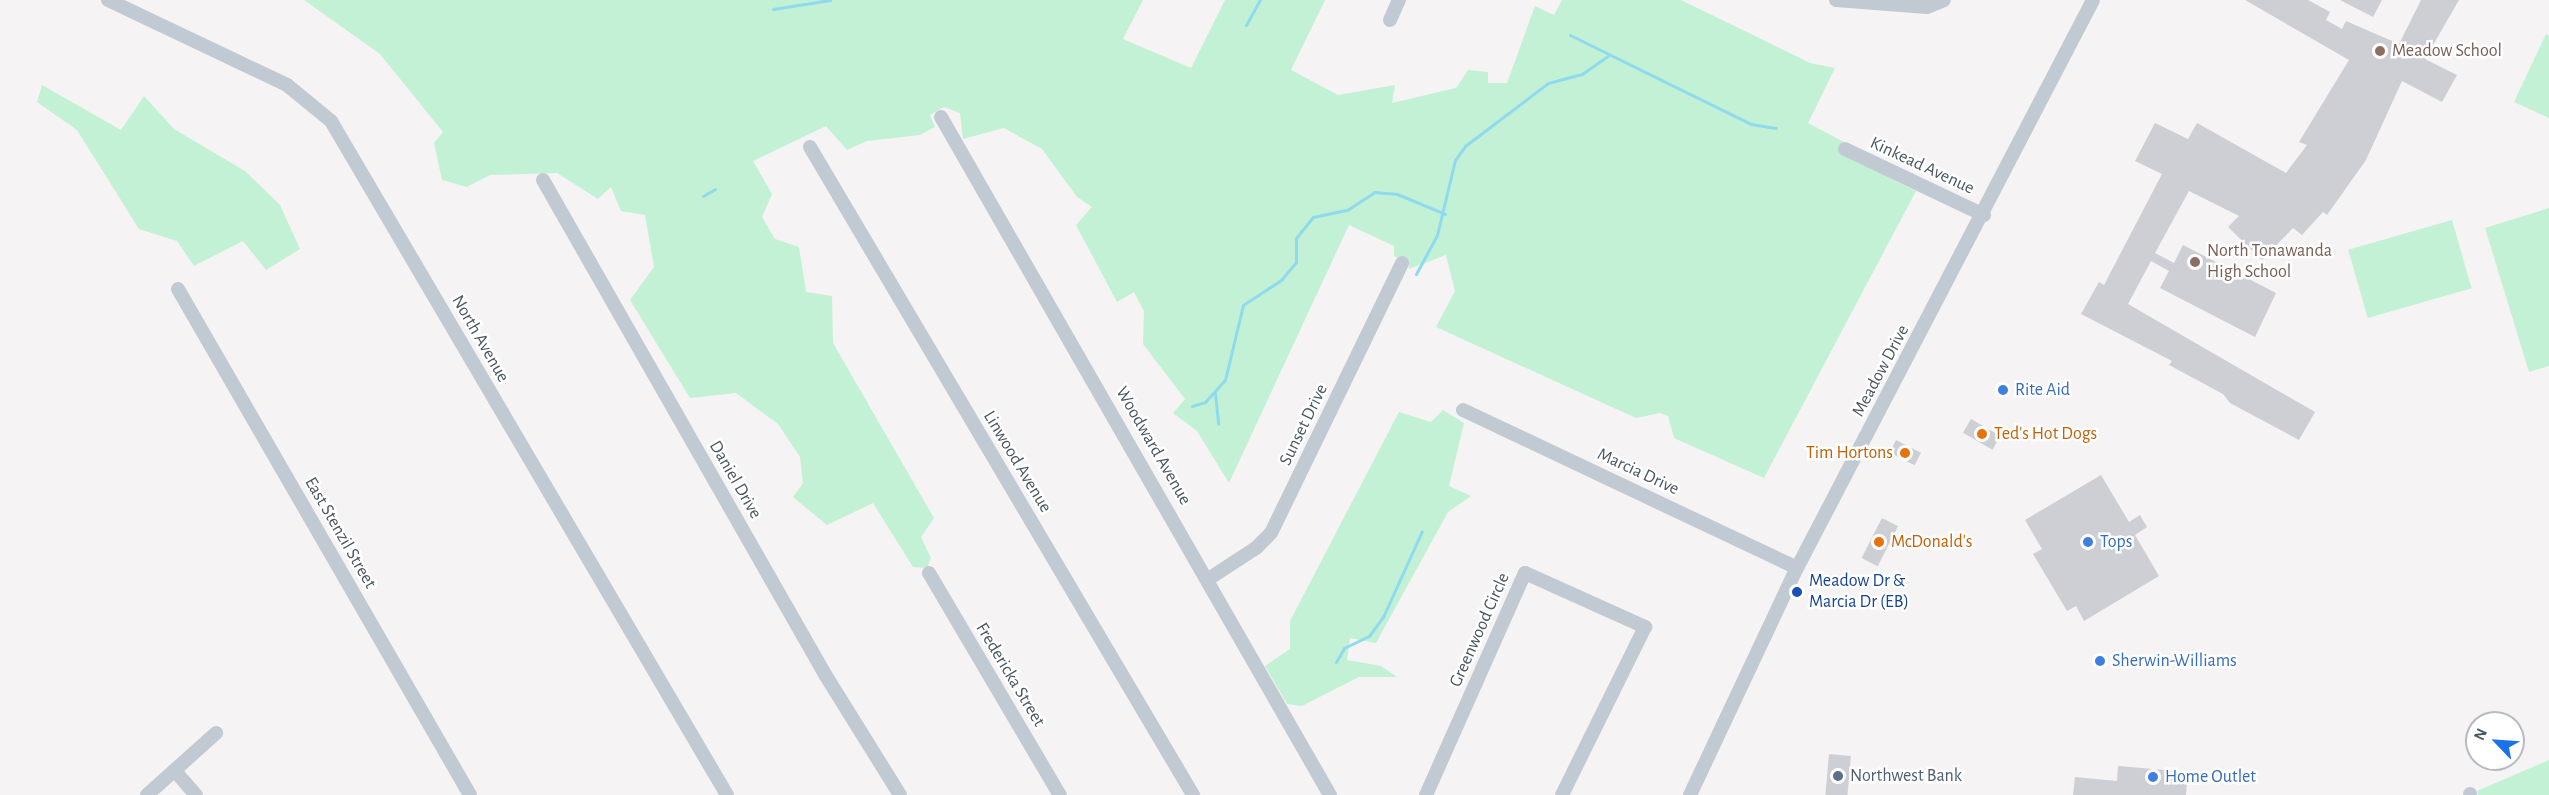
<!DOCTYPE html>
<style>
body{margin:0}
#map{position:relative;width:2549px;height:795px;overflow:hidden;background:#f5f3f3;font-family:"Alegreya Sans",sans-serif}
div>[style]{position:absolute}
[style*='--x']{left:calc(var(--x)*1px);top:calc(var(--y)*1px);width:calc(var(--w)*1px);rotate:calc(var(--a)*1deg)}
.green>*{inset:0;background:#c3f1d5;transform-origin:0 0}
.stream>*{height:3px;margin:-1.5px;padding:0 1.5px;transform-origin:1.5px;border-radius:1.5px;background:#90daee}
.building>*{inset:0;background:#cdcfd5;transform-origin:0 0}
.minor>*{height:14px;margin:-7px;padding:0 7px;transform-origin:7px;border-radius:7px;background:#c1cad2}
.dots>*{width:16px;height:16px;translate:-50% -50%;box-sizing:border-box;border:3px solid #fff;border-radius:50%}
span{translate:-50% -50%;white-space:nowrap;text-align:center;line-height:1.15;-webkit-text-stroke:5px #fff;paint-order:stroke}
.education-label{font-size:18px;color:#785e54}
.left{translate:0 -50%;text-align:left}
.street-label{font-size:18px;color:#4a5661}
.shop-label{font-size:18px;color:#366cbe}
.food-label{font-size:18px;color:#c56008}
.right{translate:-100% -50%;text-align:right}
.transit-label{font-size:18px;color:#164399}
.service-label{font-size:18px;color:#4e5e75}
.north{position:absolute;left:2465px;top:711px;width:60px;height:60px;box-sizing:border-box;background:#fff;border:2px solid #b7bbc0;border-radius:50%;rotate:295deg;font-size:16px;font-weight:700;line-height:24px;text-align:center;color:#4a5661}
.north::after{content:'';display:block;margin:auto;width:21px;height:27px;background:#1a73e8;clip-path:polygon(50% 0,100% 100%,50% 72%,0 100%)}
</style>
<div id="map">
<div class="green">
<div style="clip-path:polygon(304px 0,1143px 0,1123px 39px,1191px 68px,1225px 0,1325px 0,1291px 70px,1338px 95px,1395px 85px,1392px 103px,1456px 88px,1468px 70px,1488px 72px,1488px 83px,1507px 83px,1535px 6px,1554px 15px,1562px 0,1681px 0,1810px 63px,1835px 68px,1808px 123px,1844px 142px,1839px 153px,1916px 191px,1764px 478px,1674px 438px,1668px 416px,1660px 413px,1636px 418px,1436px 327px,1455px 291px,1446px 255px,1409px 269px,1409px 262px,1394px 256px,1394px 246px,1349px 225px,1229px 483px,1197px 431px,1173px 413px,1185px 399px,1143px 344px,1144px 311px,1134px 292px,1117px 302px,1076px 225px,1092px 207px,1077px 197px,1042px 149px,1004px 128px,963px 139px,960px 113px,944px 107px,930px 115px,935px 127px,920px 135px,867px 141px,847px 150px,826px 126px,753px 161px,772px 194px,762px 217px,775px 239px,799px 247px,806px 292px,832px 296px,833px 343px,934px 518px,921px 537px,931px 558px,927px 568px,913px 567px,873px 503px,827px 525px,793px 497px,803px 483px,800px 457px,778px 424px,736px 393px,690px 398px,630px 300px,654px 267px,645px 215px,621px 211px,611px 187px,598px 199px,557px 173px,490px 175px,467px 187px,442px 180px,434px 143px,443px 132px,380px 54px)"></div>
<div style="clip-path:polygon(2546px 34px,2549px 36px,2549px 118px,2514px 102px)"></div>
<div style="clip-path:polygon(42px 85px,121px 130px,144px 96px,174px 129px,245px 171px,280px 205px,300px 249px,266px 270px,243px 241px,194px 266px,177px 241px,139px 229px,77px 130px,37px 102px)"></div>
<div style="clip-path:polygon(2549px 208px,2549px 366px,2529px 372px,2485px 228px)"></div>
<div style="left:2452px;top:220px;width:71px;height:108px;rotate:74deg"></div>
<div style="clip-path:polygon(1443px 410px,1464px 423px,1449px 486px,1471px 496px,1448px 512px,1376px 643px,1350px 638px,1347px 660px,1381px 666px,1397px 677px,1359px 677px,1302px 706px,1287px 704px,1265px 666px,1290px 649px,1290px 621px,1399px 412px,1431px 422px)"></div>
<div style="clip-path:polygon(2549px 760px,2549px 795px,2478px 795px,2477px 791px)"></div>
</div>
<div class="stream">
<div style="--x:773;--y:9;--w:58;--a:-9"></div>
<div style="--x:1246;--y:25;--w:29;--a:-61"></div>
<div style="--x:1570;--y:35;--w:202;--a:26.2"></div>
<div style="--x:1751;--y:124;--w:25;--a:9"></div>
<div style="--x:703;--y:196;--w:14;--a:-30"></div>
<div style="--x:1416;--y:274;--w:44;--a:-61.7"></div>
<div style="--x:1437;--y:235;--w:77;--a:-76.5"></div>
<div style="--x:1455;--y:160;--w:17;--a:-54"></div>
<div style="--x:1465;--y:146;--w:104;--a:-37.2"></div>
<div style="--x:1548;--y:83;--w:35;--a:-15"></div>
<div style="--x:1582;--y:74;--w:32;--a:-35"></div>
<div style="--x:1215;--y:393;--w:31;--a:84"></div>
<div style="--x:1192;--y:406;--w:14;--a:-17"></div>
<div style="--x:1205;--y:402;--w:30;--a:-48"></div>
<div style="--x:1225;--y:380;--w:77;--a:-76.5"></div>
<div style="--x:1243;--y:305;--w:45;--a:-33.3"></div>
<div style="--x:1281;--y:280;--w:23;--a:-50"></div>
<div style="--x:1296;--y:262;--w:24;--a:-90"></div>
<div style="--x:1296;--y:238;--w:27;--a:-51"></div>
<div style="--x:1313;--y:217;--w:35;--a:-12"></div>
<div style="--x:1347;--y:210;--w:33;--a:-33"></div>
<div style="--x:1375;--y:192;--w:22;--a:5"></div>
<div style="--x:1397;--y:194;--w:52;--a:22.6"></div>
<div style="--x:1336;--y:662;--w:16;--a:-60"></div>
<div style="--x:1344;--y:648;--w:28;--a:-26"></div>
<div style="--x:1369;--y:636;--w:24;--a:-54"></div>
<div style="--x:1383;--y:617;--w:94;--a:-65.6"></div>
</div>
<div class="building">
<div style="clip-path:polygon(2245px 0,2308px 0,2330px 12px,2326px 20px,2342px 29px,2346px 21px,2399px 44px,2421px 0,2459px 0,2425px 59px,2457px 75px,2442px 102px,2402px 81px,2366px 160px,2327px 215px,2323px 212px,2302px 235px,2293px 228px,2262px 260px,2228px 227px,2239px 216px,2189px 191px,2155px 253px,2174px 263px,2183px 245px,2276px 293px,2255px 337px,2160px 288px,2169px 271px,2151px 261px,2128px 304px,2315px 412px,2299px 440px,2230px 403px,2223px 394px,2169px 365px,2172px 361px,2081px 314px,2099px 282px,2104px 285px,2162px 174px,2135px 161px,2155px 123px,2188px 139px,2197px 123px,2286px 173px,2307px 145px,2299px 142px,2349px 60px)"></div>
<div style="clip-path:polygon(2340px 0,2382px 0,2373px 17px)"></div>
<div style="left:1971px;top:419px;width:34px;height:16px;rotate:30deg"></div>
<div style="left:1896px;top:440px;width:28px;height:14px;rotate:27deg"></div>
<div style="clip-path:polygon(2101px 475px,2129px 522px,2140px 515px,2147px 527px,2135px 535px,2159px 576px,2084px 621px,2076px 606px,2067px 611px,2033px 554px,2042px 549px,2025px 520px)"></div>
<div style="left:1882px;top:518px;width:18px;height:45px;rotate:27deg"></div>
<div style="left:1829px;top:754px;width:22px;height:41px;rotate:5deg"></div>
<div style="clip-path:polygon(2118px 766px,2188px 772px,2186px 795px,2073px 795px,2075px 777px,2117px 781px)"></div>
</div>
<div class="minor">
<div style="--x:108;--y:0;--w:198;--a:25.4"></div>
<div style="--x:287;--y:85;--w:57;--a:39.3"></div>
<div style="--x:331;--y:121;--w:782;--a:59.56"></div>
<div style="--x:1836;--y:0;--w:91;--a:4.4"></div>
<div style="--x:1927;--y:7;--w:18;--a:-22"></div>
<div style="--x:1390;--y:20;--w:22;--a:-66"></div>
<div style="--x:941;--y:117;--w:782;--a:60.16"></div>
<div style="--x:810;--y:147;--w:753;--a:59.41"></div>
<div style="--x:1845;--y:149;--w:154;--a:25.4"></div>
<div style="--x:543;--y:180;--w:571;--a:60.29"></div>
<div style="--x:826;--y:676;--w:140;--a:58.1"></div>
<div style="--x:178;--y:289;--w:584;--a:60.01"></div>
<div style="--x:1463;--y:410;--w:369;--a:25.3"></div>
<div style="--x:929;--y:573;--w:258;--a:59.5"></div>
<div style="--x:1210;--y:578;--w:55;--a:-33.1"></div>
<div style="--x:1256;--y:548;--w:21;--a:-45"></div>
<div style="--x:1271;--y:533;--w:300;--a:-64.1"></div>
<div style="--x:175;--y:771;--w:32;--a:49"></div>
<div style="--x:2470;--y:794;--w:1;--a:90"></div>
<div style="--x:147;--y:795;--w:93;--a:-41.9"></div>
<div style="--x:1426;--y:795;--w:243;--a:-66"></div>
<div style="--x:1525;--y:573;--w:132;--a:24.2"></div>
<div style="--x:1645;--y:627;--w:187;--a:116.3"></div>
<div style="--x:1690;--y:795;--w:251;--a:-64.8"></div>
<div style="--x:1797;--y:568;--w:640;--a:-62.47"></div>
</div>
<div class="dots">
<div style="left:2380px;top:51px;background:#8d6e63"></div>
<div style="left:2195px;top:262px;background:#8d6e63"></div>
<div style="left:2003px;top:390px;background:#3f7fe0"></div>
<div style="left:1982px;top:434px;background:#e8710a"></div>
<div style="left:1905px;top:453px;background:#e8710a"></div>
<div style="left:1879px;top:542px;background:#e8710a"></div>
<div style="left:2088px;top:542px;background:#3f7fe0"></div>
<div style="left:1797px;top:592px;background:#1a4fb4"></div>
<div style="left:2100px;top:661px;background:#3f7fe0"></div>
<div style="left:1838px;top:776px;background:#5c6f8a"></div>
<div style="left:2153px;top:777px;background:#3f7fe0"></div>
</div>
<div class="education-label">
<span class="left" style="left:2392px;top:51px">Meadow School</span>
<span class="left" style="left:2207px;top:262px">North Tonawanda<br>High School</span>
</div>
<div class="street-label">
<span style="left:1922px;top:166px;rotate:25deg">Kinkead Avenue</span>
<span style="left:480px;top:339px;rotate:60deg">North Avenue</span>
<span style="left:1881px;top:371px;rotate:-62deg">Meadow Drive</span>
<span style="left:1304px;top:425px;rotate:-64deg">Sunset Drive</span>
<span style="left:1153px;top:446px;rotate:60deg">Woodward Avenue</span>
<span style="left:1017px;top:462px;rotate:59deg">Linwood Avenue</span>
<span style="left:1638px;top:472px;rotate:25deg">Marcia Drive</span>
<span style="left:735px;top:480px;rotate:60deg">Daniel Drive</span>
<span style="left:340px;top:533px;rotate:60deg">East Stenzil Street</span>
<span style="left:1480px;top:630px;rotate:-66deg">Greenwood Circle</span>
<span style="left:1010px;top:675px;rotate:59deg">Fredericka Street</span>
</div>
<div class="shop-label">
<span class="left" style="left:2015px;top:390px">Rite Aid</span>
<span class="left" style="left:2100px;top:542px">Tops</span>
<span class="left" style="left:2112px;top:661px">Sherwin-Williams</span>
<span class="left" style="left:2165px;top:777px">Home Outlet</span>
</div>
<div class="food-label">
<span class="left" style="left:1994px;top:434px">Ted's Hot Dogs</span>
<span class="right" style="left:1893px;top:453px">Tim Hortons</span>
<span class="left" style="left:1891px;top:542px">McDonald's</span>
</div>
<div class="transit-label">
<span class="left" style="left:1809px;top:592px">Meadow Dr &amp;<br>Marcia Dr (EB)</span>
</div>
<div class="service-label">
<span class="left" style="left:1850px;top:776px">Northwest Bank</span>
</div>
<div class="north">N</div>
</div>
